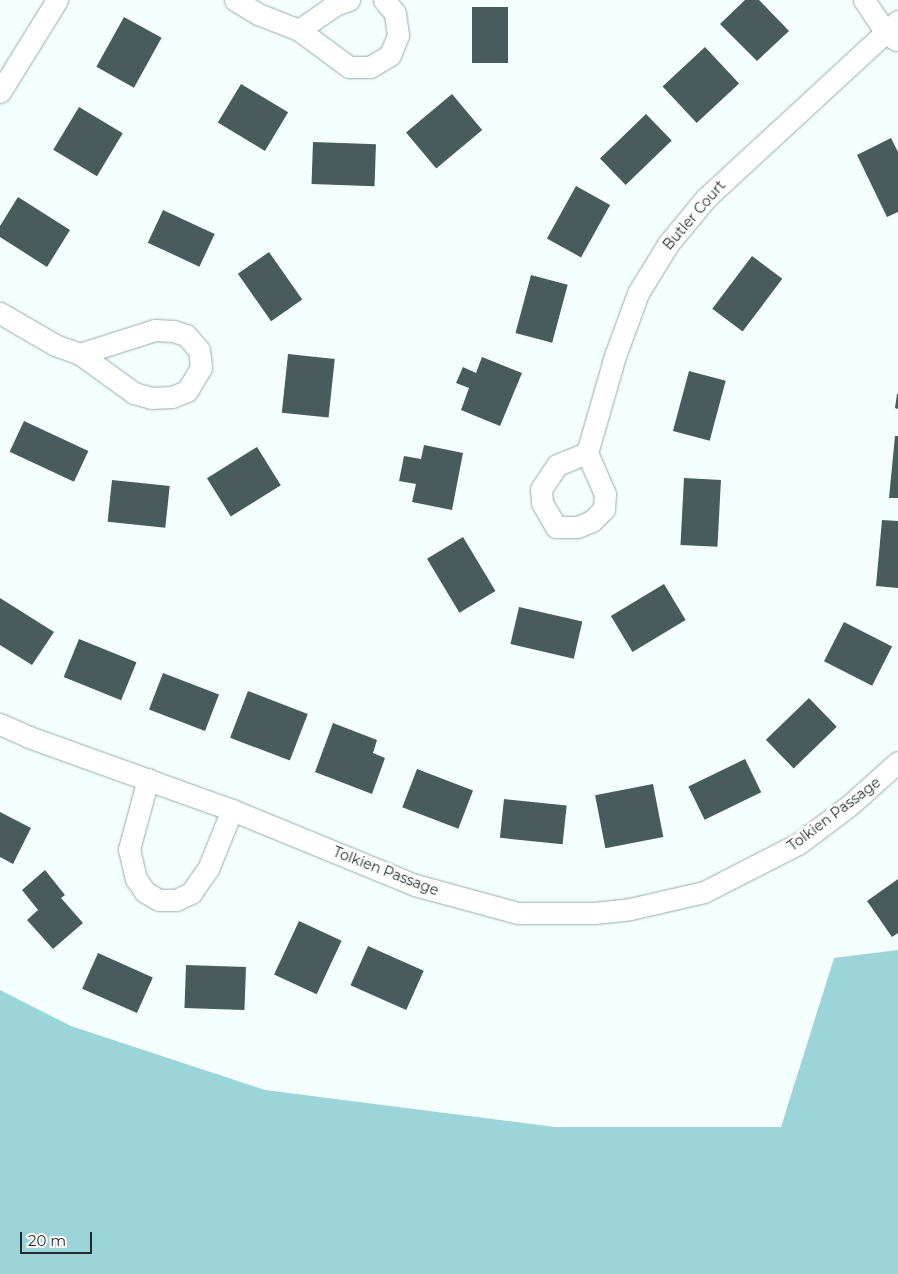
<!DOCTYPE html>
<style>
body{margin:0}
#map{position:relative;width:898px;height:1274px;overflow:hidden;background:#f5feff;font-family:Montserrat,sans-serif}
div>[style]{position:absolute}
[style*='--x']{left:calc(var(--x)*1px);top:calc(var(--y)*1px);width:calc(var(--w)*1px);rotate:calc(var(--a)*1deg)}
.green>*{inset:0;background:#9cd5d9}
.building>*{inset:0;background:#485b5d;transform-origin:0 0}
.roads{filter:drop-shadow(0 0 1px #96abad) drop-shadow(0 0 1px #96abad)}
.street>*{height:21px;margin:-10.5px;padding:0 10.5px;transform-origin:10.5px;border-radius:10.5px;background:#fff}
span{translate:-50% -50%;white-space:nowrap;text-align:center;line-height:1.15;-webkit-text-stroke:5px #fff;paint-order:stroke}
.street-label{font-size:14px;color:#232c2c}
.scale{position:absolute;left:20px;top:1232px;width:72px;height:22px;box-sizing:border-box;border:2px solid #232c2c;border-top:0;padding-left:6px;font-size:15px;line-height:18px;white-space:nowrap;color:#232c2c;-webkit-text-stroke:4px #fff;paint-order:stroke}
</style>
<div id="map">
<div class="green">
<div style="clip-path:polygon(898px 950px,898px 1274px,0 1274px,0 990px,71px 1026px,265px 1090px,555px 1127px,781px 1127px,834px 958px)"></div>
</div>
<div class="building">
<div style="clip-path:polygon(745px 0,759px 0,789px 31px,757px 61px,720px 24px)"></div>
<div style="left:472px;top:7px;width:36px;height:56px"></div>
<div style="left:124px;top:17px;width:43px;height:57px;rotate:29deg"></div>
<div style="left:705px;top:47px;width:50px;height:58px;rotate:47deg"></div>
<div style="left:241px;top:84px;width:55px;height:45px;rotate:31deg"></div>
<div style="left:452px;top:94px;width:47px;height:60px;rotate:50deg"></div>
<div style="left:79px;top:107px;width:51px;height:50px;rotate:31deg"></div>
<div style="left:646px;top:114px;width:37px;height:64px;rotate:46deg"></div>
<div style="clip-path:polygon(891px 138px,898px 152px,898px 212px,887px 217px,857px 155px)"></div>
<div style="left:313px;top:142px;width:63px;height:42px;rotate:2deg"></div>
<div style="left:576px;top:186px;width:39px;height:60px;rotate:29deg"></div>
<div style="clip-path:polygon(18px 197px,70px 230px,47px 267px,0 237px,0 226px)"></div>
<div style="left:163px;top:210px;width:57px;height:36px;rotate:25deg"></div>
<div style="left:269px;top:252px;width:58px;height:38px;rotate:55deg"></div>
<div style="left:752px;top:256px;width:38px;height:66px;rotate:37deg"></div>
<div style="left:531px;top:275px;width:38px;height:60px;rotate:15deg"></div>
<div style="left:288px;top:354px;width:47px;height:59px;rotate:6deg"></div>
<div style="clip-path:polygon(482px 357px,522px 373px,500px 426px,461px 410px,469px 388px,456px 383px,463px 367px,476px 373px)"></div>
<div style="left:689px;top:371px;width:38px;height:62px;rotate:15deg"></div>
<div style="clip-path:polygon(897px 394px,898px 394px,898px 409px,895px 408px)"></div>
<div style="left:24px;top:421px;width:71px;height:34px;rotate:25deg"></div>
<div style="clip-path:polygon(895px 436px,898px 436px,898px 498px,889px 498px)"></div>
<div style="clip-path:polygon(424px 445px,463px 453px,452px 510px,412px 502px,416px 484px,399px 481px,404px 456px,421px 459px)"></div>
<div style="left:257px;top:447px;width:45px;height:59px;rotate:58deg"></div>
<div style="left:684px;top:478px;width:37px;height:67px;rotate:3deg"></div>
<div style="left:112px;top:480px;width:58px;height:42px;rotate:6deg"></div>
<div style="clip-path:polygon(882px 520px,898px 521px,898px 588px,876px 586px)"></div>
<div style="left:463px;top:537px;width:63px;height:42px;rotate:59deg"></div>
<div style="left:664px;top:584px;width:42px;height:62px;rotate:59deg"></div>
<div style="clip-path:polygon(0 598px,54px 632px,32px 665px,0 645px)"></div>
<div style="left:519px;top:607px;width:65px;height:38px;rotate:13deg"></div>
<div style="left:844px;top:622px;width:54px;height:44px;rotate:27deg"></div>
<div style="left:79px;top:639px;width:62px;height:41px;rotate:22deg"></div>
<div style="left:163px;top:673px;width:60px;height:39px;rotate:21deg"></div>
<div style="left:248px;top:691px;width:64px;height:50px;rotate:21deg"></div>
<div style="left:809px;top:698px;width:40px;height:60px;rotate:46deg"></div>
<div style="clip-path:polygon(333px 723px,377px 740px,373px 753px,385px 758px,372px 794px,315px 772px)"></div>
<div style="left:745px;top:759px;width:37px;height:63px;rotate:64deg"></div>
<div style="left:417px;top:769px;width:60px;height:41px;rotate:21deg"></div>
<div style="left:653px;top:784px;width:54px;height:59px;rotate:79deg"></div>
<div style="left:504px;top:799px;width:63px;height:39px;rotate:6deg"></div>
<div style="clip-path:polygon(0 812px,31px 828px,13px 864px,0 857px)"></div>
<div style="clip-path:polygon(45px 870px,65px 895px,61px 898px,83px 923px,53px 949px,27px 920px,38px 910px,22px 890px)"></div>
<div style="clip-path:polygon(898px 879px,898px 933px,892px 937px,867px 901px)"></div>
<div style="left:299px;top:921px;width:47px;height:59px;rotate:25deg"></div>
<div style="left:368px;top:946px;width:61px;height:43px;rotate:24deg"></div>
<div style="left:98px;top:953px;width:60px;height:39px;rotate:24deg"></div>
<div style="left:186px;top:965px;width:60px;height:43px;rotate:2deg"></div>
</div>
<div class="roads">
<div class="street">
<div style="--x:235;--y:0;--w:27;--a:31"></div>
<div style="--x:258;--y:14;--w:44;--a:21.3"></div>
<div style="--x:299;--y:30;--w:62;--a:36.5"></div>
<div style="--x:349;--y:67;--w:21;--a:0"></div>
<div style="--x:370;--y:67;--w:23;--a:-31"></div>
<div style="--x:390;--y:55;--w:22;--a:-68"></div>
<div style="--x:398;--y:35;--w:22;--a:-98"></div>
<div style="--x:395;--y:13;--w:17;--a:-130"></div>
<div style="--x:864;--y:0;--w:40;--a:56"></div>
<div style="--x:886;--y:33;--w:12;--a:35"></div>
<div style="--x:299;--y:30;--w:44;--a:-34.8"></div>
<div style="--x:335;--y:5;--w:15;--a:-20"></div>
<div style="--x:0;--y:92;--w:108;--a:-58.2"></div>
<div style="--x:0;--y:313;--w:64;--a:30.2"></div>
<div style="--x:55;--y:345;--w:27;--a:20"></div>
<div style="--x:80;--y:354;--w:67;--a:35.8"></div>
<div style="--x:134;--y:393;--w:18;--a:16"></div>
<div style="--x:151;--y:398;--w:21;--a:-3"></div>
<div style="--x:172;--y:397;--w:16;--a:-22"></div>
<div style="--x:187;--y:391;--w:27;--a:-59"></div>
<div style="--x:201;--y:368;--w:18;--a:-96"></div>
<div style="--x:199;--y:350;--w:20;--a:-131"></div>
<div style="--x:186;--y:335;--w:14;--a:-163"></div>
<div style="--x:173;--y:331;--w:18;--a:-177"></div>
<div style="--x:155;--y:330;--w:79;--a:162.3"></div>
<div style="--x:587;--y:453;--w:45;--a:66.3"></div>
<div style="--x:605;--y:494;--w:15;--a:94"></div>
<div style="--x:604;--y:509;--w:17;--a:135"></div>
<div style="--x:592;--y:521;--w:16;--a:158"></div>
<div style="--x:577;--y:527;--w:21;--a:180"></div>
<div style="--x:556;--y:527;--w:28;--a:-120"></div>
<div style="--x:542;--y:503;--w:14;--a:-94"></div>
<div style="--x:541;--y:489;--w:29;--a:-56"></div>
<div style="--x:557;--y:465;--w:32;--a:-22"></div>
<div style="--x:587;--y:453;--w:101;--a:-73.9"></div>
<div style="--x:615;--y:356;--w:67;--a:-69.9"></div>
<div style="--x:638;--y:293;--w:57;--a:-58.5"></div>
<div style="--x:668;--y:244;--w:60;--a:-50.4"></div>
<div style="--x:706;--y:198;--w:261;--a:-42.7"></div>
<div style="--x:0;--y:724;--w:32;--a:24"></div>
<div style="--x:29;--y:737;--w:216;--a:19.8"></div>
<div style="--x:232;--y:810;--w:198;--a:22.3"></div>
<div style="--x:415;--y:885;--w:107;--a:15.2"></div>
<div style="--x:518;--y:913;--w:76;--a:0"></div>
<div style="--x:594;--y:913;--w:36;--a:-6"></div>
<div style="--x:630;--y:909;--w:76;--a:-12.9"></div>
<div style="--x:704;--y:892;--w:106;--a:-27.1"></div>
<div style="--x:798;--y:844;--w:66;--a:-37"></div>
<div style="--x:851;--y:804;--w:63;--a:-41.8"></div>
<div style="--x:148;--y:779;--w:73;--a:105.2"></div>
<div style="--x:129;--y:849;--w:31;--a:77"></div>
<div style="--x:136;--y:879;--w:16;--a:55"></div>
<div style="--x:145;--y:892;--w:16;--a:30"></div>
<div style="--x:159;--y:900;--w:17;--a:0"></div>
<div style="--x:176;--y:900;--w:17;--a:-25"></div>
<div style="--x:191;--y:893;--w:29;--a:-55"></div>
<div style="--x:208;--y:869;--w:64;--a:-67.9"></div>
</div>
</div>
<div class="street-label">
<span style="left:694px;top:215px;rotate:-49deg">Butler Court</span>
<span style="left:834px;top:814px;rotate:-37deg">Tolkien Passage</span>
<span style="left:386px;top:871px;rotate:21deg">Tolkien Passage</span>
</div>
<div class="scale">20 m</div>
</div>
